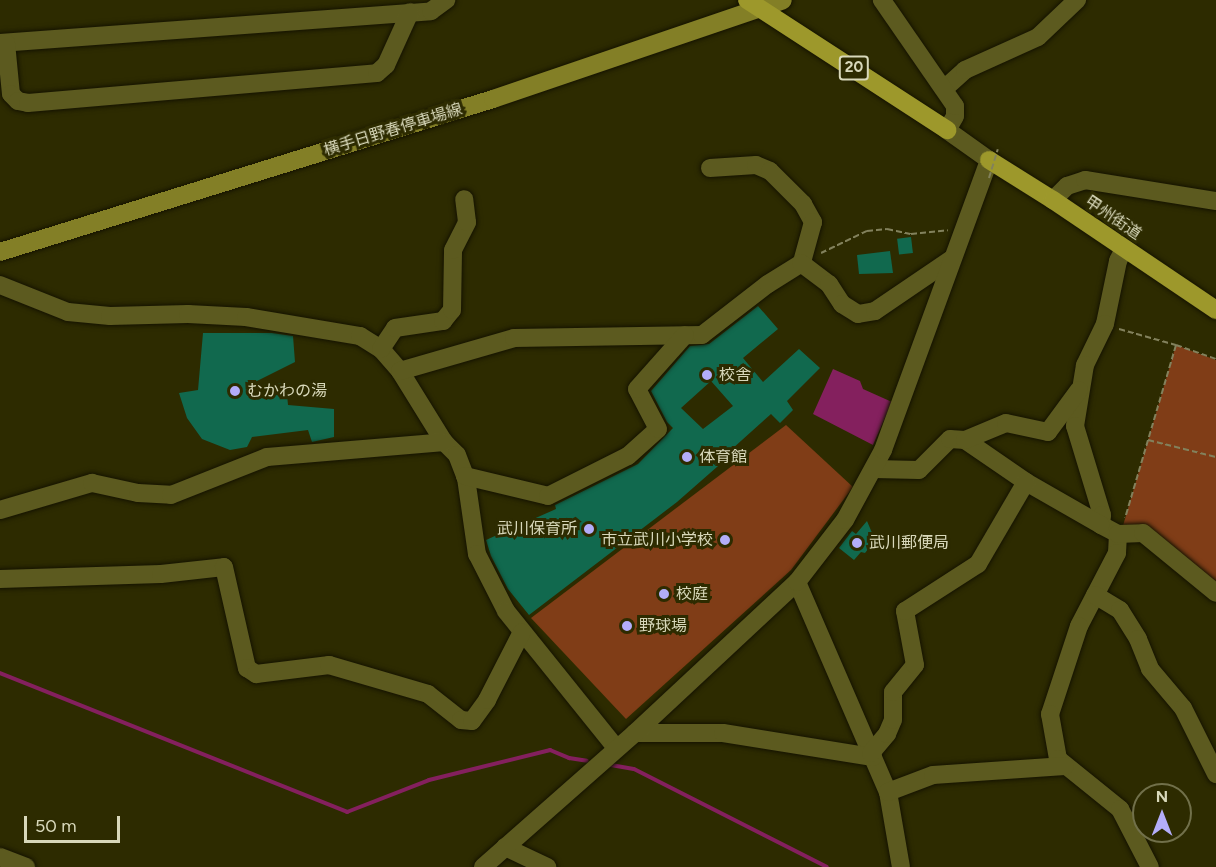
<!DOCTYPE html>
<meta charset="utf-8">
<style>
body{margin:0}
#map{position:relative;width:1216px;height:867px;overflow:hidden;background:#2d2b00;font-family:Figtree,"Noto Sans JP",sans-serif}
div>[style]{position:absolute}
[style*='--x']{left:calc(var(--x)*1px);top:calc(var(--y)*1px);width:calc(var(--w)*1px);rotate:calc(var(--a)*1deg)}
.green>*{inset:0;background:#803d17}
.water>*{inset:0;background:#84205e}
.stream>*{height:4px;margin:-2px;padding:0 2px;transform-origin:2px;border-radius:2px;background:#84205e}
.building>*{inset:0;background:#11694e;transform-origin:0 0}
.path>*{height:2px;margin-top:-1px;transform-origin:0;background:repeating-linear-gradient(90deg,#82815c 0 6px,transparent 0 9px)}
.roads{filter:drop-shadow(0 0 2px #151300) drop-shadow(0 0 2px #151300)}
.minor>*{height:18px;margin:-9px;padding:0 9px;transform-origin:9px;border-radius:9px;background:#5c5a1f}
.major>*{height:18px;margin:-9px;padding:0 9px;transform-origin:9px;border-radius:9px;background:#837f26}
.highway>*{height:18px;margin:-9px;padding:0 9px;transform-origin:9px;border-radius:9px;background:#9d982b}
.path-bridge>*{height:2px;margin-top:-1px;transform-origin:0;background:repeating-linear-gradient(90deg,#82815c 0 6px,transparent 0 9px)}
.dots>*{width:16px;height:16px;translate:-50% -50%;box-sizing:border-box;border:3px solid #2d2b00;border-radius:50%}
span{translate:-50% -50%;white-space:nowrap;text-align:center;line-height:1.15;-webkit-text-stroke:6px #2d2b00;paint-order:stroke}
.shield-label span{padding:2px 4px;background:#2d2b00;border:2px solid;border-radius:4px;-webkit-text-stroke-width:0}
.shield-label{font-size:15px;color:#d8d8ba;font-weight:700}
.street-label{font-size:16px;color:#d8d8ba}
.poi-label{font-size:16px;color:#d8d8ba}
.left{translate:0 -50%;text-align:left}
.right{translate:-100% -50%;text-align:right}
.north{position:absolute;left:1132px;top:783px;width:60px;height:60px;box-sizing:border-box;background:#2d2b00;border:2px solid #71704a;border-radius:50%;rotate:0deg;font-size:16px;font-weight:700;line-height:24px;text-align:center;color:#d8d8ba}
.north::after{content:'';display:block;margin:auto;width:21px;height:27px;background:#b3adf9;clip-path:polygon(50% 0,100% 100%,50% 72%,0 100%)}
.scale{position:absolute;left:24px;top:816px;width:96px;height:27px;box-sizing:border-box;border:3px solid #d8d8ba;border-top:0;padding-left:8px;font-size:18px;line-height:21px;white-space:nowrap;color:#d8d8ba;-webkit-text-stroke:4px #2d2b00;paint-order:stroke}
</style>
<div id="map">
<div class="green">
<div style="clip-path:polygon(1176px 345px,1216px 360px,1216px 585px,1122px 529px)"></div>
<div style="clip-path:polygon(786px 425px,853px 487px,791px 570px,626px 719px,531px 618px)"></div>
</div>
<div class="water">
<div style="clip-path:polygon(833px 369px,860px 381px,863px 389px,892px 402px,873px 445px,813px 414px)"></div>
</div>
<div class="stream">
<div style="--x:0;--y:673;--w:374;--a:21.8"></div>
<div style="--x:347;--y:812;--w:88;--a:-21.3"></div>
<div style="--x:429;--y:780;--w:125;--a:-13.9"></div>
<div style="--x:550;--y:750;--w:21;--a:23"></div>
<div style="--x:569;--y:758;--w:18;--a:9"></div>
<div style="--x:611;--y:765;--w:23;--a:10"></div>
<div style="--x:634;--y:769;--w:216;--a:26.9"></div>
</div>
<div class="building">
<div style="left:911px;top:237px;width:16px;height:14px;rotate:83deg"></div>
<div style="clip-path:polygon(890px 251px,893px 273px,859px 274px,857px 255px)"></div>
<div style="clip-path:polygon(evenodd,758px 306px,778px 329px,743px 358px,763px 382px,799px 349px,820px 368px,787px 401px,793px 410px,780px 423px,771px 414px,732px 449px,734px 452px,677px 502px,529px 615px,508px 589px,491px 556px,486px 540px,556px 509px,555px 505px,638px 464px,673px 428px,667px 422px,651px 391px,690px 346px,709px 344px,758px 306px,711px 381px,733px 406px,703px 429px,681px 408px,711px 381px)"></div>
<div style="clip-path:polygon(203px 333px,272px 333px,293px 336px,295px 362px,247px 386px,286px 383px,288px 405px,334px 409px,334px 437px,312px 442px,308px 430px,252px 437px,247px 447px,230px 450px,202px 439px,187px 418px,179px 393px,198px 390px)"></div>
<div style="clip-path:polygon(867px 521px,875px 540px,865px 553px,861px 552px,854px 560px,839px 548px,852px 531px,856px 534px)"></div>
</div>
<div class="path">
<div style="--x:821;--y:253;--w:51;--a:-25.6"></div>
<div style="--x:867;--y:231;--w:20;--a:-6"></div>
<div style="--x:887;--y:229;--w:25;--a:12"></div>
<div style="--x:911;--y:234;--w:37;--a:-6"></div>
<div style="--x:1119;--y:329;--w:59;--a:15.7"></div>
<div style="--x:1176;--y:345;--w:180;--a:106.4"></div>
<div style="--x:1176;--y:345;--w:42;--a:19.3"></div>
<div style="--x:1148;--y:440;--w:70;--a:14"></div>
</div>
<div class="roads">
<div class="minor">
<div style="--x:0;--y:43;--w:432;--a:-4.2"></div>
<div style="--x:431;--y:11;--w:19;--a:-36"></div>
<div style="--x:6;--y:43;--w:51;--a:84.4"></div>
<div style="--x:11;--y:94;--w:10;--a:45"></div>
<div style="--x:18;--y:101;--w:10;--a:11"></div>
<div style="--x:28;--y:103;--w:350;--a:-4.9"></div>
<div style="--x:377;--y:73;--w:12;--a:-42"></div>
<div style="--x:386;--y:65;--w:58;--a:-65.6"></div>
<div style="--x:944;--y:89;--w:28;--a:-42"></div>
<div style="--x:965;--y:70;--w:80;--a:-24.3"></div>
<div style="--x:1038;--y:37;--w:54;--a:-43.5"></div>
<div style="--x:710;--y:168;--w:46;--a:-3.7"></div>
<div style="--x:756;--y:165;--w:15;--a:23"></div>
<div style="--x:770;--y:171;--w:47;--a:45"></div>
<div style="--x:803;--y:204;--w:21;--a:61"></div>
<div style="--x:813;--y:222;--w:41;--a:105.4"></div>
<div style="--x:1053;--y:200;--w:20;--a:-45"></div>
<div style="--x:1067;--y:186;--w:19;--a:-18"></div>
<div style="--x:1085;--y:180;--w:133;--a:9.1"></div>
<div style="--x:1124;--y:249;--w:13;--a:117"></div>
<div style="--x:1118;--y:261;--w:64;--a:101.7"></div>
<div style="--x:1105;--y:324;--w:46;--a:116"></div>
<div style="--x:1085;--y:365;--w:62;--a:99.3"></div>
<div style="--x:1075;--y:426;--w:93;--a:73.1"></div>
<div style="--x:1102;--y:515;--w:10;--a:96"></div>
<div style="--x:1101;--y:525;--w:19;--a:28"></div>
<div style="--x:1118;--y:534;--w:19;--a:93"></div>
<div style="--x:1117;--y:553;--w:82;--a:117.5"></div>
<div style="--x:1079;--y:626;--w:93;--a:108.2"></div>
<div style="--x:1050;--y:714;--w:46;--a:79.9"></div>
<div style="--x:1058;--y:759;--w:80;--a:38.9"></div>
<div style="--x:1120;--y:809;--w:65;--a:62.7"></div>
<div style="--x:0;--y:285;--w:73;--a:21.7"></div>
<div style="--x:68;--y:312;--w:42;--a:5.4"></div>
<div style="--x:110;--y:316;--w:78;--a:-1.5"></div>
<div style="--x:188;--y:314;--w:58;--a:3"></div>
<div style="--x:246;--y:317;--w:116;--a:9.5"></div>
<div style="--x:360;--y:336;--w:25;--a:32"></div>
<div style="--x:381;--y:349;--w:29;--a:49"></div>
<div style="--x:400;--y:371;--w:84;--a:58.2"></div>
<div style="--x:444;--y:442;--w:18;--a:45"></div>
<div style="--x:457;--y:455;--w:25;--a:69"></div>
<div style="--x:466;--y:478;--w:77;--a:81.8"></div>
<div style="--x:477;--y:554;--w:64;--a:63"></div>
<div style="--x:506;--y:611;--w:176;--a:51.2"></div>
<div style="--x:381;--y:349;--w:25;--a:-56"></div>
<div style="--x:395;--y:328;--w:49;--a:-8.3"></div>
<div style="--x:443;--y:321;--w:14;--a:-51"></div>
<div style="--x:452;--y:310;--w:60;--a:-89"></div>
<div style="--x:453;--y:250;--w:31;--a:-63"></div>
<div style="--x:467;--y:222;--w:23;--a:-97"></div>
<div style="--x:400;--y:371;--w:119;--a:-16.1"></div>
<div style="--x:514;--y:338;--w:188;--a:-0.9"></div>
<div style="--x:702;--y:335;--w:83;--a:-37.7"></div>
<div style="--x:768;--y:284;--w:39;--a:-32"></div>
<div style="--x:801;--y:263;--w:35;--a:37"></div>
<div style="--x:829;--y:284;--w:24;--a:57"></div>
<div style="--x:842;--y:304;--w:19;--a:32"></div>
<div style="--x:858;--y:314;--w:17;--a:-10"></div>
<div style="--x:875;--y:311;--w:94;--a:-34.2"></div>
<div style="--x:965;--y:440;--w:74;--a:34.5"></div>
<div style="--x:1026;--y:482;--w:86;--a:29.8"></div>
<div style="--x:874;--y:469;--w:45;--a:1.3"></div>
<div style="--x:919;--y:470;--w:44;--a:-45"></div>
<div style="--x:950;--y:439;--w:15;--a:4"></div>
<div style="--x:965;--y:440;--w:44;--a:-22.5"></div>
<div style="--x:1006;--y:423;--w:43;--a:12.1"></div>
<div style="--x:1048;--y:432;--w:52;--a:-53.6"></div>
<div style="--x:465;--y:476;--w:85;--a:13.5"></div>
<div style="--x:548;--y:496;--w:89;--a:-26.6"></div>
<div style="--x:628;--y:456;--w:40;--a:-42"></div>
<div style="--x:658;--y:429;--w:45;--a:-117.7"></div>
<div style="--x:637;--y:389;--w:72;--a:-48.4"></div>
<div style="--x:0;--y:510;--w:96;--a:-16.4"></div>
<div style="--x:92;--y:483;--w:47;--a:12.3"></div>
<div style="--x:138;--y:493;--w:33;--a:3"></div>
<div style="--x:171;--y:495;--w:103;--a:-21.6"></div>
<div style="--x:267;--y:457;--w:178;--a:-4.8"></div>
<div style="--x:1118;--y:534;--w:25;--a:-2"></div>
<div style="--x:1143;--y:533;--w:94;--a:39.4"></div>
<div style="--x:0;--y:579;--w:161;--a:-1.8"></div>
<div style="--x:161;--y:574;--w:63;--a:-6.3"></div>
<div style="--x:224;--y:567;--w:104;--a:77.2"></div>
<div style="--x:247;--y:668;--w:11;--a:34"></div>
<div style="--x:256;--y:674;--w:74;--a:-7"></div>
<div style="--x:329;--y:665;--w:103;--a:16.3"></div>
<div style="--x:428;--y:694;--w:42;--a:38.2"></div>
<div style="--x:461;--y:720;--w:11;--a:5"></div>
<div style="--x:472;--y:721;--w:26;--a:-54"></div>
<div style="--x:487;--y:700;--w:76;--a:-62.8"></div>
<div style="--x:797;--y:582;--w:229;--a:66.6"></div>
<div style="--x:888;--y:792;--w:76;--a:80.2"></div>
<div style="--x:1095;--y:595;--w:29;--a:31"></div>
<div style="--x:1120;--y:610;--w:34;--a:58"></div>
<div style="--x:1138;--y:639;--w:32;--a:68"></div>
<div style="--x:1150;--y:669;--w:51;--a:49.8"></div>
<div style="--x:1183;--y:708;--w:74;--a:63.4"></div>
<div style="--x:635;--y:733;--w:88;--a:0"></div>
<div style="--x:723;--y:733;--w:152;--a:9.1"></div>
<div style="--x:871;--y:753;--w:25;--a:-50"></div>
<div style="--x:887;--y:734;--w:15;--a:-67"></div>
<div style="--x:893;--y:720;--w:28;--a:-90"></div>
<div style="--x:893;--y:692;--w:35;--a:-51"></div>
<div style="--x:915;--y:665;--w:55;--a:-100.5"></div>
<div style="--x:905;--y:611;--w:87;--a:-32.8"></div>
<div style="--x:978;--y:564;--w:95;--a:-59.7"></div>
<div style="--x:888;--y:792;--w:48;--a:-20.7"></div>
<div style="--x:933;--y:775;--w:132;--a:-3.9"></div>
<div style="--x:505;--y:847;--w:47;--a:25.5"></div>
<div style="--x:0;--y:857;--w:28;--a:21"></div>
<div style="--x:483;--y:867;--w:203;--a:-41.4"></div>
<div style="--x:635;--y:733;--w:221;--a:-43"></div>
<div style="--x:797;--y:582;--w:78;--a:-52.3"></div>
<div style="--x:845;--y:520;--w:80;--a:-61.5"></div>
<div style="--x:883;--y:450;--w:309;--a:-69.9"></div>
<div style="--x:989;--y:160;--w:52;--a:-144.5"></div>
<div style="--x:947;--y:130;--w:16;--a:-60"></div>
<div style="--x:955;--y:116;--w:10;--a:-90"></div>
<div style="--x:955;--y:106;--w:129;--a:-124.6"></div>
</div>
<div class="major">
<div style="--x:0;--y:252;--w:516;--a:-17.24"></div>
<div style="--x:493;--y:99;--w:306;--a:-18.8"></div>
</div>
<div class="highway">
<div style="--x:747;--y:0;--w:239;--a:33"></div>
<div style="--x:989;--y:160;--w:75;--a:32"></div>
<div style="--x:1053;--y:200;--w:197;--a:34"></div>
</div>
</div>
<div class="path-bridge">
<div style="--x:989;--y:178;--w:30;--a:-73"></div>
</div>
<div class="dots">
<div style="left:707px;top:375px;background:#b3adf9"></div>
<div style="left:235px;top:391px;background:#b3adf9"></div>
<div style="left:687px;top:457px;background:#b3adf9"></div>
<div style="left:589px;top:529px;background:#b3adf9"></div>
<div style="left:725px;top:540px;background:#b3adf9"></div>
<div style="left:857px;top:543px;background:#b3adf9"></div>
<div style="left:664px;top:594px;background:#b3adf9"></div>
<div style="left:627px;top:626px;background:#b3adf9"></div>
</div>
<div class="shield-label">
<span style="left:854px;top:68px">20</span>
</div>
<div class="street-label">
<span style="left:393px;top:130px;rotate:-17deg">横手日野春停車場線</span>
<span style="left:1113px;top:218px;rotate:34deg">甲州街道</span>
</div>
<div class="poi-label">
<span class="left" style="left:719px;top:375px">校舎</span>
<span class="left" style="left:247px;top:391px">むかわの湯</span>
<span class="left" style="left:699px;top:457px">体育館</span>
<span class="right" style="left:577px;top:529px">武川保育所</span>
<span class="right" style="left:713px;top:540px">市立武川小学校</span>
<span class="left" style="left:869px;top:543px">武川郵便局</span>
<span class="left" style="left:676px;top:594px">校庭</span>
<span class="left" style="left:639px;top:626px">野球場</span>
</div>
<div class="north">N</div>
<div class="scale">50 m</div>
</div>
